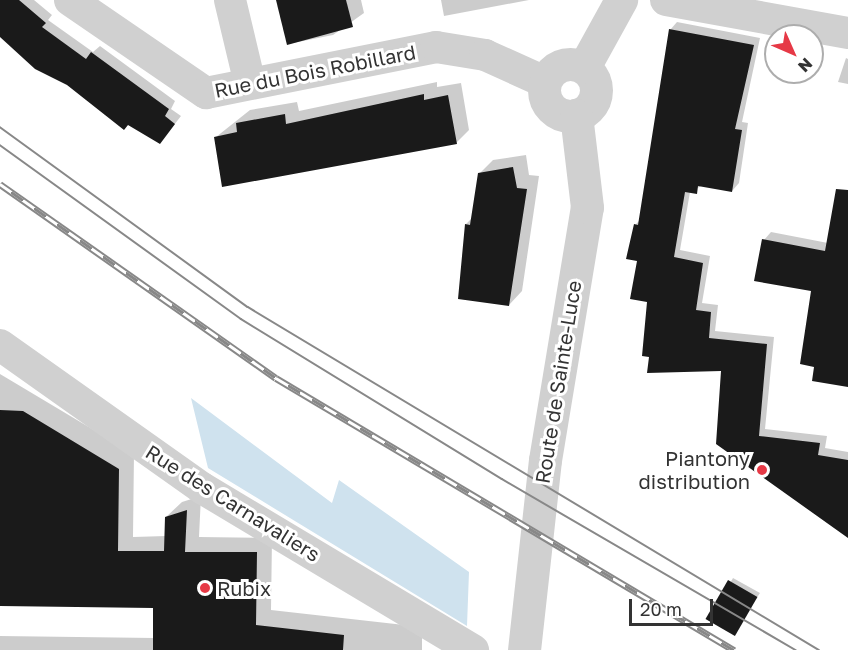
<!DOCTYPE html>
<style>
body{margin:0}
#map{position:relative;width:848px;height:650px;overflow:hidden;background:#fff;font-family:"Golos Text",sans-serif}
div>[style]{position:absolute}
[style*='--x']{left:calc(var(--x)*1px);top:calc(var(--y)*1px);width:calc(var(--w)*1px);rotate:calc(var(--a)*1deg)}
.water>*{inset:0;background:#cfe2ee}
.shadow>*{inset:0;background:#0003}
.building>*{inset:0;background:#1a1a1a;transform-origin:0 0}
.minor>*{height:32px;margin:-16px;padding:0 16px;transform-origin:16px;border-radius:16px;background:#d0d0d0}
.tertiary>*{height:33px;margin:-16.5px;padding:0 16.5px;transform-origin:16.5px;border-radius:16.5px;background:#d0d0d0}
.tertiary>.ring{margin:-16.5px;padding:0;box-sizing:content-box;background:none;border:33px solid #d0d0d0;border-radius:50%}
.tram>*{height:1.5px;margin:-0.75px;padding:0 0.75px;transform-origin:0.75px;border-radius:0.75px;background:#888}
.rail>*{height:7px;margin-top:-3.5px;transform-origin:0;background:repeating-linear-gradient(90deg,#fff 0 14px,#888 0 28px);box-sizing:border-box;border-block:2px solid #888}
.dots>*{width:16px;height:16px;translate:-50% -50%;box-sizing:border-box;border:3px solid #fff;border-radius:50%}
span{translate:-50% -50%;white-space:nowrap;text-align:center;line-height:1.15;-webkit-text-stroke:6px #fff;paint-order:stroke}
.street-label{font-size:20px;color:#333}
.poi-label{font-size:20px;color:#333}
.right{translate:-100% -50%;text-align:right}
.left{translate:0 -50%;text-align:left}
.north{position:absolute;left:764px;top:24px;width:60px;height:60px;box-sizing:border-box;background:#fff;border:2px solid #adadad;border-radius:50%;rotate:135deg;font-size:16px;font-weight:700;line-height:24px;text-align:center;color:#333}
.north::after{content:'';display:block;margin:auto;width:21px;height:27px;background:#e63946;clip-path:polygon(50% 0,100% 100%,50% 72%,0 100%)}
.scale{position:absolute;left:629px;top:599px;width:84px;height:27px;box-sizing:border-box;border:3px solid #333;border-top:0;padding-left:8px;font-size:18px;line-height:21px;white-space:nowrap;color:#333;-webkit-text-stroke:4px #fff;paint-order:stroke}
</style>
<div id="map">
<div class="water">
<div style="clip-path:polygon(191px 398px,332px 503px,339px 480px,469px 572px,467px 626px,208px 468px)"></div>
</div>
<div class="shadow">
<div style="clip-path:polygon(0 0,34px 0,52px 15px,48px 20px,93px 52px,100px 46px,175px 101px,171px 109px,181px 116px,167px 134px,68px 84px,0 35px)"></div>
<div style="clip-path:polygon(278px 0,361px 0,364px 13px,333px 35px,288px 44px)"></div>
<div style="clip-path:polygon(441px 0,529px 0,444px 16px)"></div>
<div style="clip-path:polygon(677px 22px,760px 38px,742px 122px,748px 123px,739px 183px,732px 191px,703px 185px,690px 192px,680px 250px,710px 256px,702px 303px,718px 305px,715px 331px,774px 337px,765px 429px,827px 436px,825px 448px,848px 452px,848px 536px,717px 443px,723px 370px,649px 301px,635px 225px,641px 219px,670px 30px)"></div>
<div style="clip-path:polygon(846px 58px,848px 59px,848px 84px,838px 82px)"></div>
<div style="clip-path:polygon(437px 82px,437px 87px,461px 83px,469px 130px,456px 143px,216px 137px,250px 110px,297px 102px,299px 111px)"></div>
<div style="clip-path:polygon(526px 155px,529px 175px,539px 176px,522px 291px,509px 305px,466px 224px,472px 218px,479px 174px,493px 160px)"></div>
<div style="clip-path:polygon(848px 203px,848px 386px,816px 365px,813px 290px,764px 240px,771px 232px,828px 243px)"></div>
<div style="clip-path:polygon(0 374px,134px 454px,133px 537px,166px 536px,166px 517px,182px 502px,201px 496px,199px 537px,272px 538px,271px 610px,422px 627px,422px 650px,0 650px,0 636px,155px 638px,155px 607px,0 602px)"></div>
<div style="clip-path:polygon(733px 578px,760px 593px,736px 629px,709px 619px)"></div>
</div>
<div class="building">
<div style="clip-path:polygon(0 0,19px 0,46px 23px,42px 27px,86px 59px,91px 52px,169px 109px,165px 116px,175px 124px,160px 144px,128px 125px,124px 130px,67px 85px,35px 69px,0 37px)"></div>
<div style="clip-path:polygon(276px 0,346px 0,353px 27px,287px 45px)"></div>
<div style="clip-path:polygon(669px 29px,754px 45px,735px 129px,742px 130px,732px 192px,698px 186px,697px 194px,685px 192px,674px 257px,703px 263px,696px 310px,711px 312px,709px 338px,767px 344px,759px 436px,820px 443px,818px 455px,848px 460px,848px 538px,716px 444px,721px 371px,647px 373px,649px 357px,642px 356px,647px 302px,630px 299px,637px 261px,626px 259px,634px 224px,638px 225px)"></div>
<div style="clip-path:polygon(424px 94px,424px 100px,448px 95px,457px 144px,222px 187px,214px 137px,237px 132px,236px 123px,285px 114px,286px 124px)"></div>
<div style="clip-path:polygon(513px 167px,517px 188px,527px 189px,509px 306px,458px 299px,465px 224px,470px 225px,478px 173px)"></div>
<div style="clip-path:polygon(836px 189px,848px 190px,848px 387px,812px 381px,814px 367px,800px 364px,811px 291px,754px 281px,762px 239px,825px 251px)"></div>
<div style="clip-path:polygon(0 410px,23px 411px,119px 469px,118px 551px,164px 551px,165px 517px,187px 510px,185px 552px,257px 552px,256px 625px,344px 635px,343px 650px,153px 650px,153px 608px,0 606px)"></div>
<div style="left:728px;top:580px;width:34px;height:45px;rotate:30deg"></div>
</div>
<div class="minor">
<div style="--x:70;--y:0;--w:165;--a:34.4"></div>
<div style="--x:206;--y:93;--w:235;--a:-11.3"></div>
<div style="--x:436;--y:47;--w:50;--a:9.3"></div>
<div style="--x:485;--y:55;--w:66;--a:24.2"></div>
<div style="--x:230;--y:0;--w:86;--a:76.6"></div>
<div style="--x:666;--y:0;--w:185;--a:10.3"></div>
<div style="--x:0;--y:345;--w:247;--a:35.3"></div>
<div style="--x:202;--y:488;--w:316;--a:30.9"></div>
</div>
<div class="tertiary">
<div class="ring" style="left:544px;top:64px;width:19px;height:19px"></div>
<div style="--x:584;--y:67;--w:77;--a:-61.1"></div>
<div style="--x:524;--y:650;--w:191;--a:-83.7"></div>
<div style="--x:545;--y:460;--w:256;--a:-80.6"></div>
<div style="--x:587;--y:207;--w:93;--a:-96.8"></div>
</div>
<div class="tram">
<div style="--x:0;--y:127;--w:306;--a:36"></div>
<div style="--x:248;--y:307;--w:666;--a:30.99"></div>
<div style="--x:0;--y:145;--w:297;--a:35.8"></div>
<div style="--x:241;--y:319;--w:306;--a:31.5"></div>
<div style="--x:502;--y:479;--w:340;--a:30.2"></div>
</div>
<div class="rail">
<div style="--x:0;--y:184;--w:337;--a:35.1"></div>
<div style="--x:276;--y:378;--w:533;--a:30.71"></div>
</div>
<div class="dots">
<div style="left:762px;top:470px;background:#e63946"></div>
<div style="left:205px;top:588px;background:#e63946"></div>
</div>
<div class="street-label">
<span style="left:315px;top:71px;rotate:-11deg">Rue du Bois Robillard</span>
<span style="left:558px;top:382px;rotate:-81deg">Route de Sainte-Luce</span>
<span style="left:233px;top:503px;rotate:32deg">Rue des Carnavaliers</span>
</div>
<div class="poi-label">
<span class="right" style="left:750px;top:470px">Piantony<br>distribution</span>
<span class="left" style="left:217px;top:588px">Rubix</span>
</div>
<div class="north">N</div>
<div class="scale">20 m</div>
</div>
